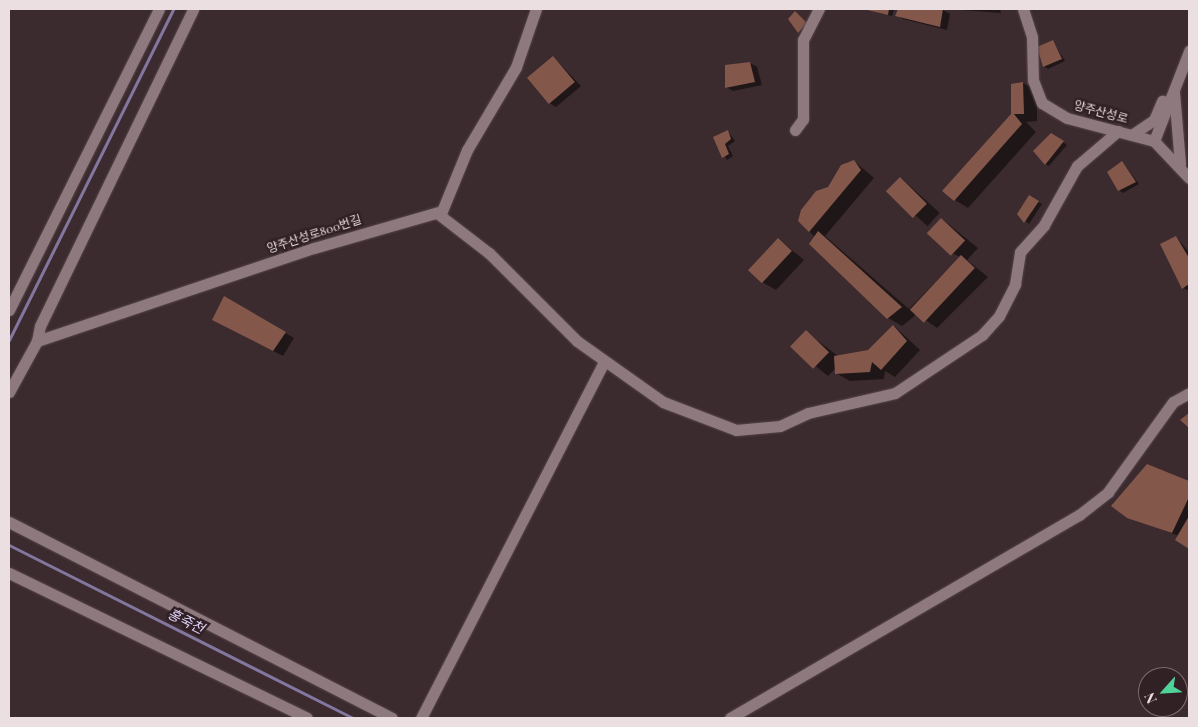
<!DOCTYPE html>
<meta charset="utf-8">
<style>
body{margin:0}
#map{position:relative;width:1198px;height:727px;overflow:hidden;background:#3b2a2e;font-family:"Playfair Display","Noto Sans KR",serif}
div>[style]{position:absolute}
[style*='--x']{left:calc(var(--x)*1px);top:calc(var(--y)*1px);width:calc(var(--w)*1px);rotate:calc(var(--a)*1deg)}
.shadow>*{inset:0;background:#0007;transform-origin:0 0}
.stream>*{height:3px;margin:-1.5px;padding:0 1.5px;transform-origin:1.5px;border-radius:1.5px;background:#83769f}
.building>*{inset:0;background:#84574b;transform-origin:0 0}
.roads{filter:drop-shadow(0 0 1px #56474b) drop-shadow(0 0 1px #56474b)}
.minor>*{height:11px;margin:-5.5px;padding:0 5.5px;transform-origin:5.5px;border-radius:5.5px;background:#8e7a7e}
span{translate:-50% -50%;white-space:nowrap;text-align:center;line-height:1.15;-webkit-text-stroke:5px #312024;paint-order:stroke}
.street-label{font-size:12px;color:#ebdfe1}
.water-label{font-size:14px;color:#ded2fa;font-style:italic}
.frame{position:absolute;inset:0;border:10px solid #ebdfe1;pointer-events:none}
.north{position:absolute;left:1138px;top:667px;width:50px;height:50px;box-sizing:border-box;background:#312024;border:1px solid #7b6c70;border-radius:50%;rotate:244deg;font-size:14px;font-weight:700;line-height:20px;text-align:center;color:#ebdfe1}
.north::after{content:'';display:block;margin:auto;width:18px;height:22px;background:#4fd399;clip-path:polygon(50% 0,100% 100%,50% 72%,0 100%)}
</style>
<div id="map">
<div class="shadow">
<div style="clip-path:polygon(864px 9px,894px 9px,892px 16px)"></div>
<div style="clip-path:polygon(899px 9px,943px 10px,950px 14px,947px 30px,903px 19px,897px 15px)"></div>
<div style="clip-path:polygon(959px 9px,1000px 9px,1001px 13px,961px 10px)"></div>
<div style="clip-path:polygon(1053px 42px,1065px 61px,1048px 69px,1044px 66px)"></div>
<div style="clip-path:polygon(553px 57px,581px 86px,556px 107px,549px 103px)"></div>
<div style="clip-path:polygon(750px 63px,757px 67px,762px 85px,733px 91px,726px 87px)"></div>
<div style="clip-path:polygon(1023px 83px,1037px 91px,1037px 121px,1026px 122px,1036px 132px,968px 208px,955px 200px,1012px 114px,1012px 85px)"></div>
<div style="clip-path:polygon(728px 131px,735px 141px,728px 146px,733px 156px,727px 160px,715px 138px)"></div>
<div style="clip-path:polygon(1056px 137px,1067px 145px,1049px 166px,1045px 164px)"></div>
<div style="clip-path:polygon(854px 161px,874px 178px,825px 236px,909px 309px,960px 257px,952px 253px,942px 219px,978px 248px,967px 260px,988px 277px,937px 328px,917px 314px,902px 326px,888px 318px,809px 231px,828px 188px,846px 163px)"></div>
<div style="clip-path:polygon(1122px 162px,1139px 184px,1123px 193px,1119px 190px)"></div>
<div style="left:901px;top:178px;width:52px;height:18px;rotate:42deg"></div>
<div style="clip-path:polygon(1029px 197px,1042px 204px,1029px 224px,1018px 214px)"></div>
<div style="clip-path:polygon(1176px 237px,1189px 252px,1189px 291px,1183px 288px)"></div>
<div style="clip-path:polygon(778px 239px,804px 260px,776px 290px,762px 282px)"></div>
<div style="clip-path:polygon(224px 298px,294px 338px,283px 356px,223px 325px)"></div>
<div style="clip-path:polygon(894px 326px,920px 350px,895px 377px,885px 371px,884px 379px,850px 381px,836px 373px,836px 368px,828px 376px,792px 347px,806px 332px,838px 356px,869px 351px)"></div>
<div style="clip-path:polygon(1147px 465px,1189px 482px,1189px 548px,1177px 540px,1179px 536px,1128px 517px)"></div>
</div>
<div class="stream">
<div style="--x:9;--y:340;--w:369;--a:-63.6"></div>
<div style="--x:9;--y:545;--w:385;--a:26.7"></div>
</div>
<div class="building">
<div style="clip-path:polygon(863px 9px,889px 9px,888px 15px)"></div>
<div style="clip-path:polygon(898px 9px,943px 9px,940px 27px,895px 16px)"></div>
<div style="clip-path:polygon(795px 11px,807px 23px,798px 33px,788px 19px)"></div>
<div style="clip-path:polygon(1053px 40px,1062px 59px,1043px 67px,1037px 47px)"></div>
<div style="left:553px;top:56px;width:34px;height:34px;rotate:50deg"></div>
<div style="clip-path:polygon(750px 62px,755px 82px,725px 88px,725px 65px)"></div>
<div style="clip-path:polygon(1023px 82px,1024px 114px,1014px 114px,1022px 124px,954px 201px,942px 191px,1011px 114px,1011px 84px)"></div>
<div style="clip-path:polygon(728px 130px,731px 139px,725px 144px,729px 154px,722px 158px,713px 137px)"></div>
<div style="clip-path:polygon(1051px 133px,1064px 141px,1045px 165px,1033px 151px)"></div>
<div style="clip-path:polygon(854px 160px,861px 170px,809px 232px,798px 221px,801px 210px,816px 191px,828px 187px,841px 165px)"></div>
<div style="clip-path:polygon(1122px 161px,1136px 182px,1118px 191px,1107px 172px)"></div>
<div style="left:900px;top:177px;width:38px;height:20px;rotate:45deg"></div>
<div style="clip-path:polygon(1029px 195px,1039px 201px,1024px 223px,1017px 214px)"></div>
<div style="left:941px;top:218px;width:33px;height:21px;rotate:43deg"></div>
<div style="clip-path:polygon(818px 231px,902px 307px,887px 319px,809px 244px)"></div>
<div style="clip-path:polygon(1176px 236px,1189px 258px,1189px 284px,1182px 289px,1160px 244px)"></div>
<div style="left:778px;top:238px;width:19px;height:44px;rotate:43deg"></div>
<div style="left:961px;top:255px;width:19px;height:75px;rotate:43deg"></div>
<div style="clip-path:polygon(224px 296px,286px 332px,273px 351px,212px 320px)"></div>
<div style="clip-path:polygon(893px 325px,907px 341px,881px 370px,872px 362px,870px 372px,835px 374px,834px 356px,868px 350px)"></div>
<div style="left:806px;top:330px;width:32px;height:23px;rotate:44deg"></div>
<div style="clip-path:polygon(1189px 413px,1189px 428px,1180px 420px)"></div>
<div style="clip-path:polygon(1147px 464px,1189px 481px,1189px 497px,1172px 533px,1127px 518px,1111px 506px)"></div>
<div style="clip-path:polygon(1189px 516px,1189px 549px,1175px 540px)"></div>
</div>
<div class="roads">
<div class="minor">
<div style="--x:1023;--y:9;--w:29;--a:72"></div>
<div style="--x:1032;--y:37;--w:43;--a:88.7"></div>
<div style="--x:1033;--y:80;--w:25;--a:69"></div>
<div style="--x:1042;--y:103;--w:29;--a:31"></div>
<div style="--x:1067;--y:118;--w:90;--a:14.8"></div>
<div style="--x:1154;--y:141;--w:51;--a:46.6"></div>
<div style="--x:1174;--y:92;--w:72;--a:85.2"></div>
<div style="--x:795;--y:130;--w:14;--a:-54"></div>
<div style="--x:803;--y:119;--w:79;--a:-90"></div>
<div style="--x:803;--y:40;--w:35;--a:-63"></div>
<div style="--x:1133;--y:134;--w:25;--a:-34"></div>
<div style="--x:1154;--y:120;--w:21;--a:-67"></div>
<div style="--x:1154;--y:141;--w:97;--a:-68.7"></div>
<div style="--x:437;--y:213;--w:66;--a:37.6"></div>
<div style="--x:489;--y:253;--w:124;--a:45"></div>
<div style="--x:577;--y:341;--w:105;--a:35.3"></div>
<div style="--x:663;--y:402;--w:78;--a:21"></div>
<div style="--x:736;--y:430;--w:44;--a:-5.2"></div>
<div style="--x:780;--y:426;--w:31;--a:-25"></div>
<div style="--x:808;--y:413;--w:89;--a:-12.9"></div>
<div style="--x:895;--y:393;--w:105;--a:-33.7"></div>
<div style="--x:982;--y:335;--w:25;--a:-48"></div>
<div style="--x:999;--y:316;--w:36;--a:-63"></div>
<div style="--x:1015;--y:284;--w:32;--a:-81"></div>
<div style="--x:1020;--y:252;--w:36;--a:-48"></div>
<div style="--x:1044;--y:225;--w:68;--a:-60.8"></div>
<div style="--x:1077;--y:166;--w:54;--a:-40.5"></div>
<div style="--x:9;--y:310;--w:336;--a:-63.5"></div>
<div style="--x:37;--y:341;--w:15;--a:-79"></div>
<div style="--x:40;--y:326;--w:352;--a:-64.2"></div>
<div style="--x:9;--y:392;--w:58;--a:-61.2"></div>
<div style="--x:37;--y:341;--w:292;--a:-18.6"></div>
<div style="--x:314;--y:248;--w:133;--a:-16.1"></div>
<div style="--x:442;--y:211;--w:66;--a:-67.7"></div>
<div style="--x:467;--y:150;--w:96;--a:-59.4"></div>
<div style="--x:516;--y:67;--w:61;--a:-71"></div>
<div style="--x:9;--y:522;--w:430;--a:27.1"></div>
<div style="--x:9;--y:573;--w:331;--a:25.9"></div>
<div style="--x:421;--y:718;--w:400;--a:-62.8"></div>
<div style="--x:730;--y:718;--w:404;--a:-30.2"></div>
<div style="--x:1079;--y:515;--w:37;--a:-38"></div>
<div style="--x:1108;--y:492;--w:111;--a:-54.2"></div>
<div style="--x:1173;--y:402;--w:18;--a:-29"></div>
</div>
</div>
<div class="street-label">
<span style="left:1101px;top:112px;rotate:15deg">양주산성로</span>
<span style="left:314px;top:234px;rotate:-18deg">양주산성로800번길</span>
</div>
<div class="water-label">
<span style="left:186px;top:621px;rotate:27deg">홍죽천</span>
</div>
<div class="frame"></div>
<div class="north">N</div>
</div>
